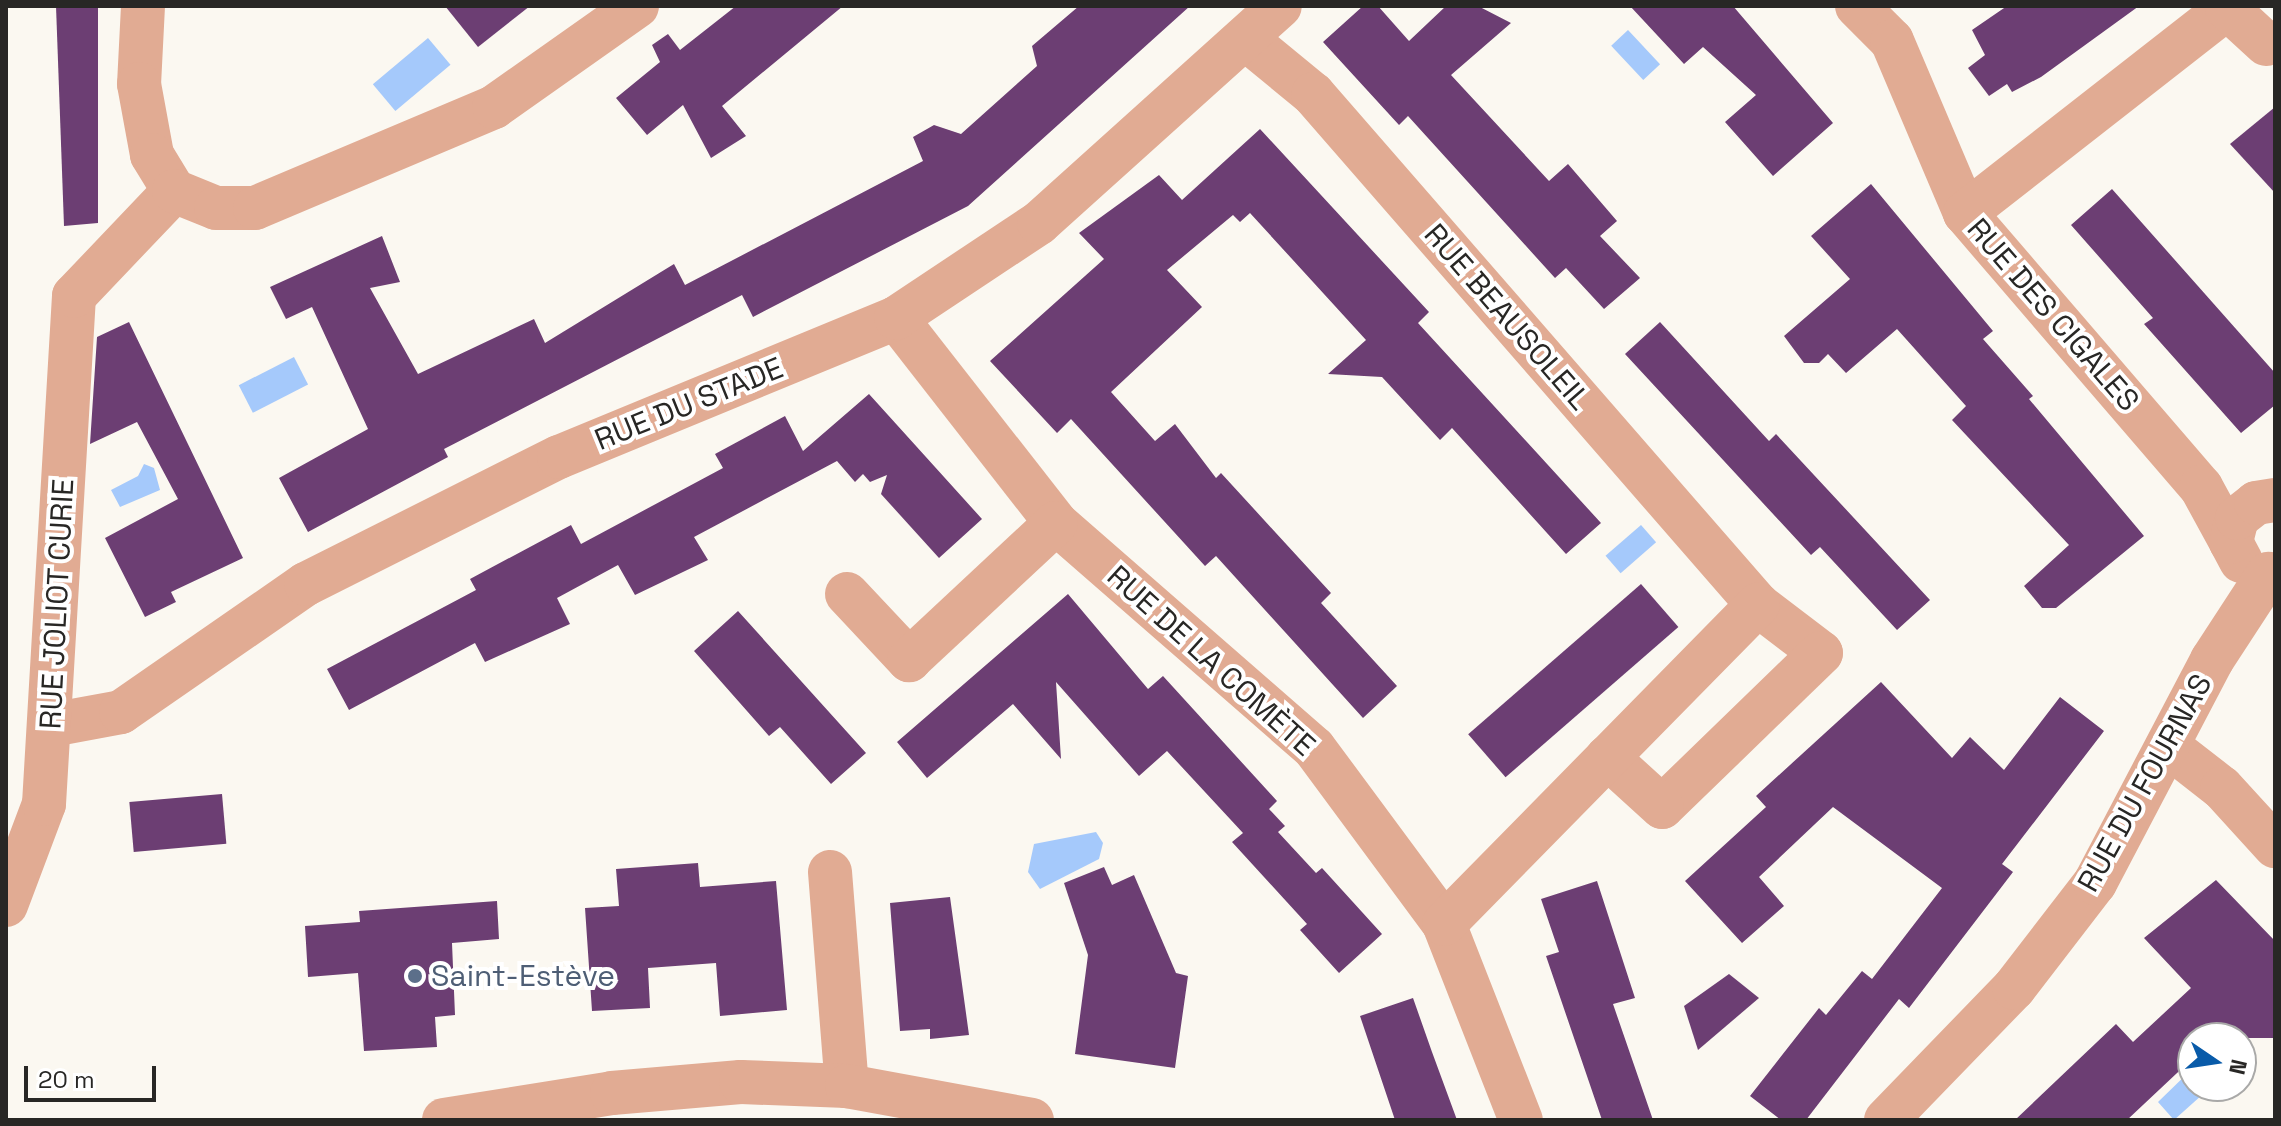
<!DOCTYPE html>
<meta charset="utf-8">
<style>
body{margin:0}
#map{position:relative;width:2281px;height:1126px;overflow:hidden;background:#fbf8f1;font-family:"Space Grotesk",sans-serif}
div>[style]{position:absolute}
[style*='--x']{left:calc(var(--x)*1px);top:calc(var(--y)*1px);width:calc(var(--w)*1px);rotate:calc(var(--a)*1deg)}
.water>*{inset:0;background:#a5c9fb;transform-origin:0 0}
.building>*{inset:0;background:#6c3e73;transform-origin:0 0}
.minor>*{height:44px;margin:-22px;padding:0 22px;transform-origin:22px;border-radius:22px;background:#e1ab93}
.dots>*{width:22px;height:22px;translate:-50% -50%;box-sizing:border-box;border:4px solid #fff;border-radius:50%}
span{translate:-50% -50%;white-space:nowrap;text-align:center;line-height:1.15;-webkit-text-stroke:8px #fff;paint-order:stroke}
.street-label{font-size:30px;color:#282725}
.service-label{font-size:30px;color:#4e5e75}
.left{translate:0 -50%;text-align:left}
.frame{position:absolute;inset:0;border:8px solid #282725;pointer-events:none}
.north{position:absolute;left:2177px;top:1022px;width:80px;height:80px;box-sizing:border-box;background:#fff;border:2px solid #a9a9a8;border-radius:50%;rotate:103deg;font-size:22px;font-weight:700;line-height:32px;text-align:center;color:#282725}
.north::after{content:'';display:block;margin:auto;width:28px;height:36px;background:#095ba9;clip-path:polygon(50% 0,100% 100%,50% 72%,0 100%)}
.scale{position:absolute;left:24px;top:1066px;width:132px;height:36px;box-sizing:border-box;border:4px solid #282725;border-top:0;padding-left:10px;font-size:24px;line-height:28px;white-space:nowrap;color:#282725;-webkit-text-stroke:6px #fff;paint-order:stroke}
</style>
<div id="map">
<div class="water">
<div style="left:1628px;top:30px;width:47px;height:23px;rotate:47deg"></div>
<div style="left:428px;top:38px;width:35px;height:72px;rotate:50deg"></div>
<div style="left:294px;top:357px;width:31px;height:62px;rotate:63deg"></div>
<div style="clip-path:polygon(144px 464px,154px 468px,160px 490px,120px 507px,111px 490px,138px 476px)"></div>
<div style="left:1641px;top:525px;width:23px;height:47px;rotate:49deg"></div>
<div style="clip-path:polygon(1096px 832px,1103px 843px,1099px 859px,1040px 889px,1028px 872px,1034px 844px)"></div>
<div style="clip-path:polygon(2193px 1068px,2193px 1086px,2212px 1086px,2174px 1120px,2158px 1102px)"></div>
</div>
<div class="building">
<div style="clip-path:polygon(56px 6px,98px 6px,98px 223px,64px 226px)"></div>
<div style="clip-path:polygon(445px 6px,530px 6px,478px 47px)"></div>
<div style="clip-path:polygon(736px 6px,843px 6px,722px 106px,746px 136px,711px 158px,683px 105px,647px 135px,616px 98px,660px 62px,652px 45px,668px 34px,680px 50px)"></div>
<div style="clip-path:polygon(1079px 6px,1190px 6px,968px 206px,753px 317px,742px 295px,444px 449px,448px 457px,308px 532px,279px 478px,368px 429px,312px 307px,286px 319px,270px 287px,382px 236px,400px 282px,370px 288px,418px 374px,534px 319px,545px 343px,674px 264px,685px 285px,923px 161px,913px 137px,934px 125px,961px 134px,1037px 66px,1032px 46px)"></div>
<div style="clip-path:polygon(1363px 6px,1378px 6px,1409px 41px,1446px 6px,1478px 6px,1511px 23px,1451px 75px,1549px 181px,1568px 164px,1617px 221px,1600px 236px,1640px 278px,1604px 309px,1566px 268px,1555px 278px,1408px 116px,1399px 125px,1323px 42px)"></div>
<div style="clip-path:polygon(1630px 6px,1733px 6px,1833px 123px,1773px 176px,1725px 122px,1756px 95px,1703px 47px,1684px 64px)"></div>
<div style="clip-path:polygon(2007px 6px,2139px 6px,2041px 77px,2012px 92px,2007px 84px,1989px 96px,1968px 68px,1985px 55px,1972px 30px)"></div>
<div style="clip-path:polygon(2275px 107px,2275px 193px,2230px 144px)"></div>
<div style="clip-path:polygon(1260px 129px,1429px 312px,1418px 323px,1601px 523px,1566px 554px,1452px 428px,1440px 440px,1382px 377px,1328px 374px,1366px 340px,1250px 213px,1240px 222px,1233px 215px,1167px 270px,1202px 307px,1111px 392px,1155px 441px,1175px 424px,1216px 478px,1221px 473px,1331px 593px,1321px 603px,1397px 686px,1363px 718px,1216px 556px,1205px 566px,1071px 419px,1057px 433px,990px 361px,1104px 259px,1079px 233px,1159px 175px,1182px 200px)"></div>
<div style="clip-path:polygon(1871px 184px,1993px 331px,1983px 339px,2033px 396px,2029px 399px,2144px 536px,2056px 608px,2042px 608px,2024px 586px,2069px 545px,1952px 420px,1966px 406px,1897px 329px,1846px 373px,1828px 354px,1819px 363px,1804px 363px,1784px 336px,1850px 279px,1811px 236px)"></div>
<div style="clip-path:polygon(2112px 189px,2275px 373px,2275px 405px,2241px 433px,2144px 324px,2153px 318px,2071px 225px)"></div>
<div style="clip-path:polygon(129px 322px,243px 558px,171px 592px,176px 602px,145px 617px,105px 538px,178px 499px,137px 422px,90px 444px,97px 337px)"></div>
<div style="clip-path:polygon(1660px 322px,1769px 441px,1776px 434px,1930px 600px,1897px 630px,1820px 547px,1811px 555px,1625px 354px)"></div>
<div style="clip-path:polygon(869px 394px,982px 519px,939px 558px,881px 494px,887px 475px,870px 482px,863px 474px,855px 482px,837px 461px,694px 537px,708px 560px,635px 595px,618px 565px,557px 598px,570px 624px,485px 662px,475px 643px,349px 710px,327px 669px,476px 590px,470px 579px,571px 525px,581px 544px,723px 468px,715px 454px,785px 416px,803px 451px)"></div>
<div style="left:1641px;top:584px;width:57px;height:229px;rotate:49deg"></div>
<div style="clip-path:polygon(1068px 594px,1148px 689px,1163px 676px,1277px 801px,1269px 809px,1285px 826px,1278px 832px,1316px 873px,1322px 868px,1382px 934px,1339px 973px,1300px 930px,1307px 924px,1232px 842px,1243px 833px,1167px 751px,1139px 776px,1056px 682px,1061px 759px,1013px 704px,927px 778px,897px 742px)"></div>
<div style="clip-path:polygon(738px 611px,866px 753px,831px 784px,780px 727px,769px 736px,694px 651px)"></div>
<div style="clip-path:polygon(1881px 682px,1952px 758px,1970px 737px,2004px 770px,2060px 697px,2104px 731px,2002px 864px,2013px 872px,1909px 1008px,1899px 999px,1806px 1120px,1781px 1120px,1750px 1096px,1819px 1008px,1826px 1015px,1862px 971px,1872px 979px,1942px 888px,1833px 807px,1759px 877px,1784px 906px,1742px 943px,1685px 881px,1766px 807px,1756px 796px)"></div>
<div style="left:222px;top:794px;width:50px;height:93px;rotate:85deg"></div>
<div style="clip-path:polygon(698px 863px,700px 887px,776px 881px,787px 1010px,720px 1016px,716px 963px,648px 968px,650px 1008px,592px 1011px,585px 908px,619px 906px,616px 869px)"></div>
<div style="clip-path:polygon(1104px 867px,1112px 885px,1134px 875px,1176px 973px,1188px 976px,1175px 1068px,1075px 1054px,1088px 955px,1064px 883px)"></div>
<div style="clip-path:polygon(2216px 880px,2275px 941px,2275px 1038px,2193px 1038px,2193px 1058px,2127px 1120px,2015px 1120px,2116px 1024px,2133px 1042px,2191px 988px,2144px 938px)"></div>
<div style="clip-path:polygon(1597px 881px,1635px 998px,1613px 1004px,1653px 1120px,1602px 1120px,1546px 956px,1559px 952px,1541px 899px)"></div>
<div style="clip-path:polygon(950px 897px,969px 1035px,930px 1039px,930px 1029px,900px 1031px,890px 903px)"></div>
<div style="clip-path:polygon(497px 901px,499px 939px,452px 943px,455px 1015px,435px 1017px,437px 1047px,364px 1051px,358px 973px,308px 977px,305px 926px,360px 922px,359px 911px)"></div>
<div style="clip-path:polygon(1729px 974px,1759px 998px,1698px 1050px,1684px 1006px)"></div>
<div style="clip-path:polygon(1413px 998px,1432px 1052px,1457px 1120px,1395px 1120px,1360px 1016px)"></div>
</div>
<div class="minor">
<div style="--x:143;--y:6;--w:78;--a:92.9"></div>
<div style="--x:139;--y:84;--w:72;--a:79.6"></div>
<div style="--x:152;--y:155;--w:42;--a:58.6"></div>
<div style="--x:1857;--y:6;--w:49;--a:45"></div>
<div style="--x:1892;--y:41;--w:187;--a:67"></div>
<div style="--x:1965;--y:213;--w:362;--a:49.3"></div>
<div style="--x:2201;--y:487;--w:63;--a:61.4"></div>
<div style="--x:1246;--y:39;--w:87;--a:39.4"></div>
<div style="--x:1313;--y:94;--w:678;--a:48.95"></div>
<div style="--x:1758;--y:605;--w:79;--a:37.3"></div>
<div style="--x:1821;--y:653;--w:221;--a:135.9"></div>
<div style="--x:1662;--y:807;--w:74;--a:-137.7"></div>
<div style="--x:1965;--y:213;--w:333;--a:-38"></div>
<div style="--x:2227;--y:8;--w:53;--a:42.7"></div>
<div style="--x:896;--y:318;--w:260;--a:52"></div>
<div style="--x:1056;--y:523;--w:342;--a:41.1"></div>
<div style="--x:1314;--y:748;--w:219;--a:53.5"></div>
<div style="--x:1444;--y:924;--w:211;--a:68.6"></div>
<div style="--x:2241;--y:561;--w:21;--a:-118"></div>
<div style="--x:2231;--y:542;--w:25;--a:-76"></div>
<div style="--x:2237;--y:518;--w:24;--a:-38"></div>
<div style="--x:2256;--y:503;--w:19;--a:-9"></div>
<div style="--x:847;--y:594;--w:91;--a:46.8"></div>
<div style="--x:909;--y:660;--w:201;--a:-43"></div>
<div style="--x:51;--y:725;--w:71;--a:-10.5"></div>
<div style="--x:121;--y:712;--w:225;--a:-34.7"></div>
<div style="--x:306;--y:584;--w:283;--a:-26.7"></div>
<div style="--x:559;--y:457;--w:365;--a:-22.4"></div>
<div style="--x:896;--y:318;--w:172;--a:-33.6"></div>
<div style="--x:1039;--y:223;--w:324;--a:-42"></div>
<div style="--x:2168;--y:746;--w:68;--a:37.9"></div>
<div style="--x:2222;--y:788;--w:79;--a:47.6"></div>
<div style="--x:830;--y:872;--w:215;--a:85.5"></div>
<div style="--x:6;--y:905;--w:108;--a:-69.4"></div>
<div style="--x:44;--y:804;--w:509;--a:-86.62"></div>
<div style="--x:74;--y:296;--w:145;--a:-46.4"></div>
<div style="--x:174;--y:191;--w:45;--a:22"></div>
<div style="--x:216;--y:208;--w:39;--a:0"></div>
<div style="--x:255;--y:208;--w:259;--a:-22.9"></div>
<div style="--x:494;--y:107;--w:175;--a:-35.2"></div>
<div style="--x:1444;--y:924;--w:448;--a:-45.5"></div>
<div style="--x:444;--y:1120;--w:170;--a:-9.1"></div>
<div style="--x:612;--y:1093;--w:129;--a:-4.9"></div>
<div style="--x:741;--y:1082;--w:106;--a:2.2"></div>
<div style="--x:847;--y:1086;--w:188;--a:10.4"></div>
<div style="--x:1886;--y:1120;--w:184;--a:-45.9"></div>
<div style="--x:2014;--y:988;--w:133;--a:-52.4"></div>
<div style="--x:2095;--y:883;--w:252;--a:-62.3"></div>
<div style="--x:2212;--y:660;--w:103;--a:-56.9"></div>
</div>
<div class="dots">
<div style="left:415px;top:976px;background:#5c6f8a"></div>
</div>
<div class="street-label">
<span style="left:2053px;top:315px;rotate:49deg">RUE DES CIGALES</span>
<span style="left:1507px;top:317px;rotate:49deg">RUE BEAUSOLEIL</span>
<span style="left:689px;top:404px;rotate:-22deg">RUE DU STADE</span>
<span style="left:57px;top:604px;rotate:-87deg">RUE JOLIOT CURIE</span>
<span style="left:1211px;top:661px;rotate:42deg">RUE DE LA COMÈTE</span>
<span style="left:2145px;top:783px;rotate:-61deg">RUE DU FOURNAS</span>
</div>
<div class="service-label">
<span class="left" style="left:431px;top:976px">Saint-Estève</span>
</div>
<div class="frame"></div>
<div class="north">N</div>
<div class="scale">20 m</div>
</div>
